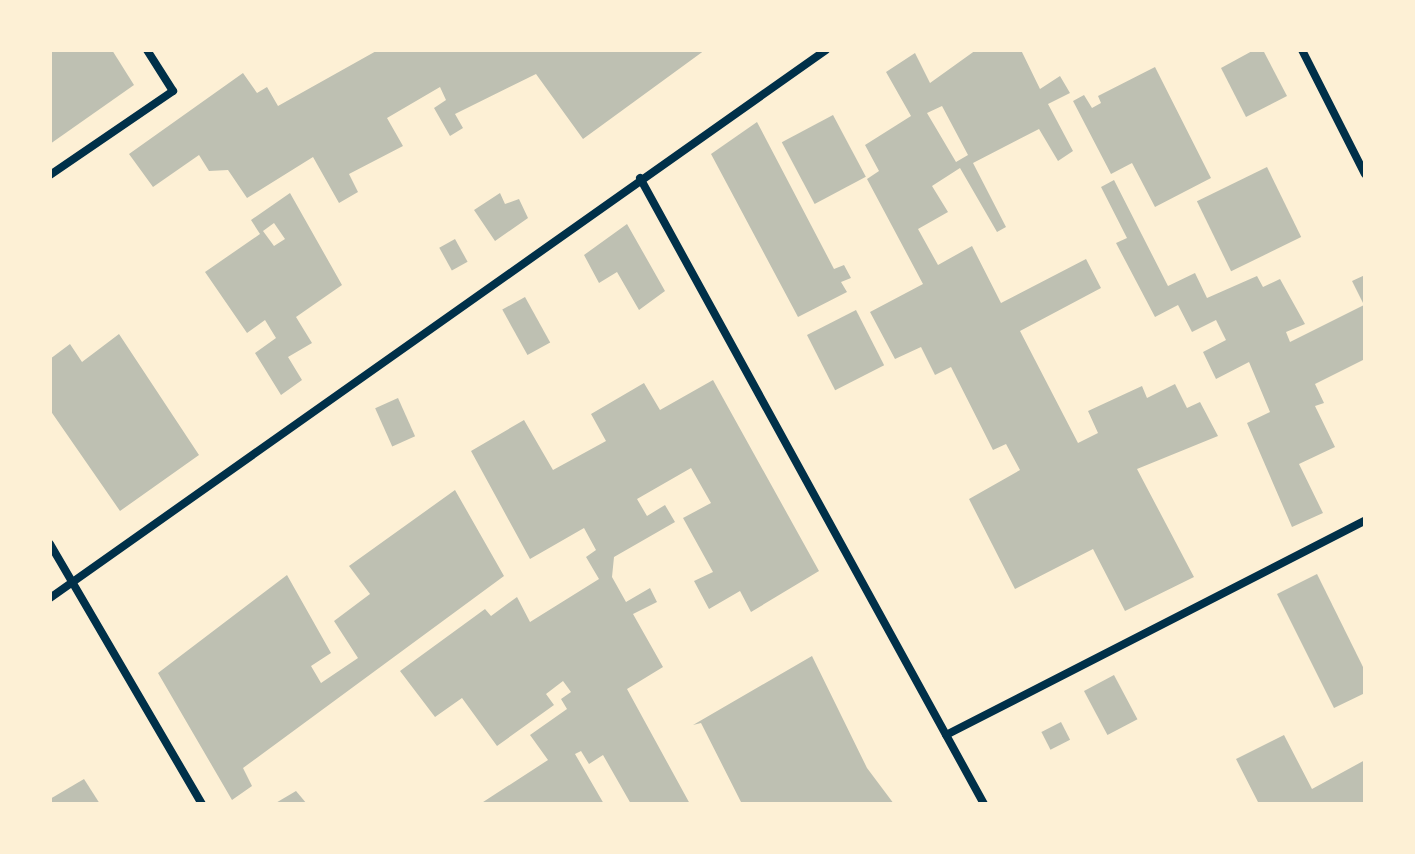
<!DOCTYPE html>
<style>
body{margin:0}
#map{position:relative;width:1415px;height:854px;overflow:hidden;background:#fdf0d5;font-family:Cabin,sans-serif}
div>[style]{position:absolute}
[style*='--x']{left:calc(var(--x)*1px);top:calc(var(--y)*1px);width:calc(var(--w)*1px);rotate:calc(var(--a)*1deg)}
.building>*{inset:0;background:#bec0b2;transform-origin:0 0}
.minor>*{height:8px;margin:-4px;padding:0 4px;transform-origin:4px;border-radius:4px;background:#003049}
span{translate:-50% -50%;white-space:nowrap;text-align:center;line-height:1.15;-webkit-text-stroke:8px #fdf0d5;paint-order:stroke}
.frame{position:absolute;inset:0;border:52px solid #fdf0d5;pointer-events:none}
</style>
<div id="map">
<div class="building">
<div style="clip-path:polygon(50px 50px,112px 50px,134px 85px,50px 144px)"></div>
<div style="clip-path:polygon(378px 50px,705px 50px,583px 139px,536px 74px,455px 114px,463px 128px,450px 136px,434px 108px,446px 100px,440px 87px,387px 118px,403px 146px,349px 174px,358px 192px,339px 203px,313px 157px,247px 198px,228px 170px,209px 171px,199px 155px,153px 187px,129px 154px,243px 73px,257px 93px,267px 87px,278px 106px)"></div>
<div style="clip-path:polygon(evenodd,976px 50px,1021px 50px,1040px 89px,1060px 76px,1070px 93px,1048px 104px,1073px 151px,1058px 161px,1039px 129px,973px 163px,1006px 227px,997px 232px,960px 168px,932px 186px,948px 212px,918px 229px,938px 265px,972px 246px,1001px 303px,1086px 259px,1101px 288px,1020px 331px,1078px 443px,1098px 433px,1088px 411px,1142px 386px,1147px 398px,1175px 384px,1187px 408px,1200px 402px,1218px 436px,1137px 469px,1194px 577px,1125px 611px,1093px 549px,1015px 589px,969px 499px,1020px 470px,1006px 444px,993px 450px,951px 367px,935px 375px,921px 347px,895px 359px,870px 312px,923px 284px,867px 179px,879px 171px,865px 145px,911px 116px,886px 72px,915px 53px,930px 83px,976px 50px,942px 106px,968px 155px,956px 162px,927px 113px,942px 106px)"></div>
<div style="clip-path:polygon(1254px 50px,1263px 50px,1287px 96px,1246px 117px,1221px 68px)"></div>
<div style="clip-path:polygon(1155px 67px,1211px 178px,1155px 207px,1132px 163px,1111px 174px,1073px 101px,1084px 95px,1092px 108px,1101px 103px,1098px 96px)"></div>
<div style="left:833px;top:115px;width:70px;height:58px;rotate:62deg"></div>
<div style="clip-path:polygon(757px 122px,834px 269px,844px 265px,851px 278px,841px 282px,847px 292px,798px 317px,711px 154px)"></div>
<div style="left:1267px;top:167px;width:78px;height:78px;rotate:64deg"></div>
<div style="clip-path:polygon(1114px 180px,1168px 286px,1195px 273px,1207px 298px,1257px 276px,1263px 287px,1280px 279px,1305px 324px,1286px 332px,1290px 342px,1364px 305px,1352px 281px,1365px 275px,1365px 359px,1315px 384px,1324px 403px,1315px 406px,1335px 447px,1299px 464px,1323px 513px,1292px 527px,1247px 423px,1270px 412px,1249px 362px,1216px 379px,1203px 352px,1226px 340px,1216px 320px,1192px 332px,1178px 305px,1155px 317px,1116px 243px,1127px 238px,1101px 187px)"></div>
<div style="clip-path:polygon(evenodd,290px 193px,342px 285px,296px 317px,312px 343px,288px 357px,302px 380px,281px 395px,255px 353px,276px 338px,265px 320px,247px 333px,205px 272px,260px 234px,251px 220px,290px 193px,274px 223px,285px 239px,274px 246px,263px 231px,274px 223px)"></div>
<div style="clip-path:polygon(500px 193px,505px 204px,519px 199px,528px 218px,495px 241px,474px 210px)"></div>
<div style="clip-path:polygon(627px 224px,665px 291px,639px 310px,617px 272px,599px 283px,584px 255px)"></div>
<div style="left:455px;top:239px;width:26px;height:18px;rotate:61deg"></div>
<div style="left:525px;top:297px;width:52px;height:26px;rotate:61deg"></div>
<div style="left:856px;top:310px;width:62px;height:55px;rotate:63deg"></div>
<div style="clip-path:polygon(119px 334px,199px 455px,120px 511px,50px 410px,50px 359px,70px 344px,82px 362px)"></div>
<div style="clip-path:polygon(713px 380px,819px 571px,751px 612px,740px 591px,709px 609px,694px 581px,713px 572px,683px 518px,711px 503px,691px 468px,637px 499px,647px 516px,665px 505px,675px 522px,614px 557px,612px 577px,626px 602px,650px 588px,657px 602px,633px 614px,663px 667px,627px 689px,690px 804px,631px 804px,603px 755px,589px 764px,581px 751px,575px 754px,604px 804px,480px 804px,548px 760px,530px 735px,567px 709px,561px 699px,571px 692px,563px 681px,546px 694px,554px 705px,497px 746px,462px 698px,435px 717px,400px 671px,485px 609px,491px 616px,517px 597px,530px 622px,599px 579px,586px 557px,596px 550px,584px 528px,530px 559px,471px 451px,524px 420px,553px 470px,606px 441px,591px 414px,644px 383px,660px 410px)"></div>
<div style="left:398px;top:398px;width:42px;height:25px;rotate:66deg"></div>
<div style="clip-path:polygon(455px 490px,504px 576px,243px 768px,252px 786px,232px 800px,158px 673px,287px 575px,331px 653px,311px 666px,321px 683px,358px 658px,334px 621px,370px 594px,349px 566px)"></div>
<div style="clip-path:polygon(1317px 574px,1365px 671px,1365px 693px,1334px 708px,1277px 594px)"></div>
<div style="clip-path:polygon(812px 656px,867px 768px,894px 804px,742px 804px,701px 723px,693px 725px)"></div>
<div style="left:1114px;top:675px;width:50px;height:34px;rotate:62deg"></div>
<div style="left:1061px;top:722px;width:20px;height:22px;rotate:63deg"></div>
<div style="clip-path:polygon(1284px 735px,1312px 789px,1365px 760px,1365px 804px,1259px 804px,1236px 759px)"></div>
<div style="clip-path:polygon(84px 779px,100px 804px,50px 804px,50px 799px)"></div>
<div style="clip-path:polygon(296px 791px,307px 804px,274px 804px)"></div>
</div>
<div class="minor">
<div style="--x:1302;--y:50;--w:139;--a:63.1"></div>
<div style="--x:50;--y:175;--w:149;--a:-34.3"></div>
<div style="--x:173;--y:91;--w:49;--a:-122.4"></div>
<div style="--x:640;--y:178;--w:714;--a:61.21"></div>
<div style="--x:50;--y:544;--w:301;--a:59.7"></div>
<div style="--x:50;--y:598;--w:950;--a:-35.23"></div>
<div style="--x:946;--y:735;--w:470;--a:-27.1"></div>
</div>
<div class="frame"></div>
</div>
